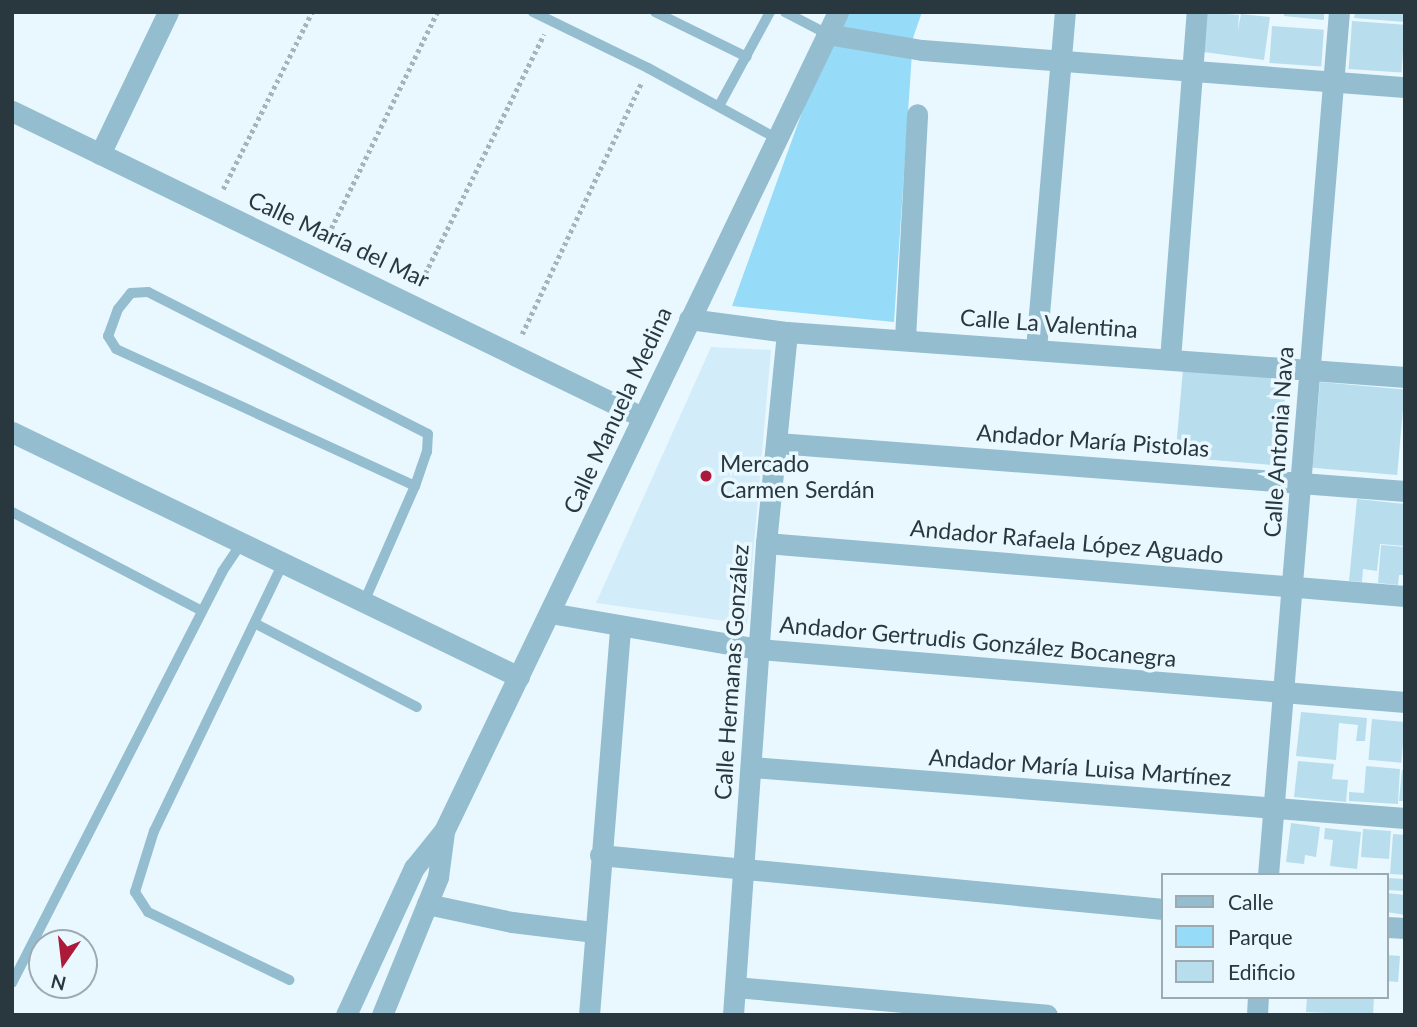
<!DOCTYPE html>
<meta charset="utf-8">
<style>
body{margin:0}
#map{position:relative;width:1417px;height:1027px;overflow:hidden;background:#e9f8ff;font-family:Lato,sans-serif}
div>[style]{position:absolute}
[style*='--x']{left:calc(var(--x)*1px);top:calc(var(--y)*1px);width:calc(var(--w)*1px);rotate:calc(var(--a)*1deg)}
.built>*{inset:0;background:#d2edf9}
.green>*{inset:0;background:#96dbf8}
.building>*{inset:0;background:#b8dded;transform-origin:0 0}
.path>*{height:4.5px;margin-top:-2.25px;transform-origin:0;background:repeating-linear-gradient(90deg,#a5b4bb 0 3.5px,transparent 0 7px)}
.service>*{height:10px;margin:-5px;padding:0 5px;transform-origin:5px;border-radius:5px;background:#94bdcf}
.minor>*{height:21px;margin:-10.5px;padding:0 10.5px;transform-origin:10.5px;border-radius:10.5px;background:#94bdcf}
.tertiary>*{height:21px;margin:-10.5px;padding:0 10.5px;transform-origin:10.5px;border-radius:10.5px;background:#94bdcf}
.dots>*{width:19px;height:19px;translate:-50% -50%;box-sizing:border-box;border:4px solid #e9f8ff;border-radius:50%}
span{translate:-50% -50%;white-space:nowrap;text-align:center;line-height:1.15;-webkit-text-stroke:7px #e9f8ff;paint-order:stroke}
.street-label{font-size:23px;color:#29373e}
.poi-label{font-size:23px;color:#29373e}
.left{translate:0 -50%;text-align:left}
.frame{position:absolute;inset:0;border:14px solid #29373e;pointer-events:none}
.legend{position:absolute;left:1161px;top:873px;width:228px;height:126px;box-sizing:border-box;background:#e9f8ff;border:2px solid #9cabb2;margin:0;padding:9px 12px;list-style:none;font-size:21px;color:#29373e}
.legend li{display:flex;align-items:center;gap:14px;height:35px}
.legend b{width:35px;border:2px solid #9cabb2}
.north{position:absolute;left:28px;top:929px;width:70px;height:70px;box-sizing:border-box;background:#e9f8ff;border:2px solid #9cabb2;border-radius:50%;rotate:194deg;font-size:19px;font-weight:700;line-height:28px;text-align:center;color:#29373e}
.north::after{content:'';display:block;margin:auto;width:24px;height:32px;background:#ad1939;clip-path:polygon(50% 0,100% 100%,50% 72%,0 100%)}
</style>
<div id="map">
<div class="built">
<div style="clip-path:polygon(711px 347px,771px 350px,747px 624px,596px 603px)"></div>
</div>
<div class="green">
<div style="clip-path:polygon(847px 12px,922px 12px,913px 38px,894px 322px,732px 306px,814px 79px)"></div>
</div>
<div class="building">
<div style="clip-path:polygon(1200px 12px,1239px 15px,1238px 30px,1241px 14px,1270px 17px,1264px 60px,1196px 51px)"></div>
<div style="clip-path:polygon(1284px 12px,1324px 12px,1324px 20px,1284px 16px)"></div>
<div style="clip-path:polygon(1355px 12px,1405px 12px,1405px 22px,1354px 18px)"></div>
<div style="left:1352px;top:21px;width:53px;height:48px;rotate:4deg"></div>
<div style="left:1272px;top:26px;width:52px;height:37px;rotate:4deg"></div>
<div style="left:1183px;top:369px;width:104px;height:88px;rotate:5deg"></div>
<div style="left:1320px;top:382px;width:85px;height:86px;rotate:5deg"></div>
<div style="clip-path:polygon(1357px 499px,1405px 504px,1405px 546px,1380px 544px,1377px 571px,1363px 569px,1362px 582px,1349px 581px)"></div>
<div style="clip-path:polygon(1381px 545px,1405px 547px,1405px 575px,1399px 575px,1398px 585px,1378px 583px)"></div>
<div style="clip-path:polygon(1301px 712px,1367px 718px,1365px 741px,1356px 741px,1358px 725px,1339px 723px,1336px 760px,1296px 756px)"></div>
<div style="left:1372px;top:719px;width:33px;height:41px;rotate:5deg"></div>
<div style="clip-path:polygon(1298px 761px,1334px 764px,1332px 779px,1348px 780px,1346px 802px,1294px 797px)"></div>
<div style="clip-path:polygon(1366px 766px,1400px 769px,1398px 804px,1349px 801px,1349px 792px,1364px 793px)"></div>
<div style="clip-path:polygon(1402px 770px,1405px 770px,1405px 801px,1399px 801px)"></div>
<div style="clip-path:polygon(1291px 823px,1320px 827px,1316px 857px,1305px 855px,1304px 864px,1286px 862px)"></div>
<div style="clip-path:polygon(1325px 828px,1361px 832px,1357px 869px,1330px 866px,1333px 840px,1324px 839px)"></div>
<div style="left:1363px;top:829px;width:28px;height:28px;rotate:4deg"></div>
<div style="clip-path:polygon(1393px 834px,1405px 835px,1405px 875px,1390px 874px)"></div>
<div style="left:1387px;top:878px;width:18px;height:12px;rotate:3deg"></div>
<div style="clip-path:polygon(1387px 893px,1405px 895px,1405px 915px,1387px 912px)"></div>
<div style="clip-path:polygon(1387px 955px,1400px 956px,1398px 982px,1387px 981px)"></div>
<div style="clip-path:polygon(1307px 997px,1374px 997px,1373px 1015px,1306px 1012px)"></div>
</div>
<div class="path">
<div style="--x:223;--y:189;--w:198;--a:-63.3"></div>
<div style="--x:325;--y:241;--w:255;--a:-63.9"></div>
<div style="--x:419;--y:286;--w:281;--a:-63.6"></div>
<div style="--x:522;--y:334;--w:278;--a:-64.6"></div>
</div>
<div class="service">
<div style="--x:533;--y:12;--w:128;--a:26"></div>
<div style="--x:648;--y:68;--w:146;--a:28.7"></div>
<div style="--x:655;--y:12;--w:102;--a:26.1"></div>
<div style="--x:785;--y:12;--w:47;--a:27.6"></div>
<div style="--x:719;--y:106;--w:107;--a:-61.5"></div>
<div style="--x:12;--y:512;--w:214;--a:27.5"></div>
<div style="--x:284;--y:561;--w:300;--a:115.7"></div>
<div style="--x:154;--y:831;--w:64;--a:107.3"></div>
<div style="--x:135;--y:892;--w:24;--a:57"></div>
<div style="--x:148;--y:912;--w:157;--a:25.7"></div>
<div style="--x:364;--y:602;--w:127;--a:-66.3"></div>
<div style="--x:415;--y:486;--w:36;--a:-71"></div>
<div style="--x:427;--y:452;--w:18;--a:-87"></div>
<div style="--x:428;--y:434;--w:314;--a:-153.1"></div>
<div style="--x:148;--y:292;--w:17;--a:177"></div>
<div style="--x:131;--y:293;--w:21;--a:129"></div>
<div style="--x:118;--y:309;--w:29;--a:110"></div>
<div style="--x:108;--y:336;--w:15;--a:58"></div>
<div style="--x:116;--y:349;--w:329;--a:24.6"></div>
<div style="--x:256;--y:624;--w:181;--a:27.3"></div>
<div style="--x:12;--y:983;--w:462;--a:-62.9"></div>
<div style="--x:222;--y:572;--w:37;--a:-56"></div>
</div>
<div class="minor">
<div style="--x:827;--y:34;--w:96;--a:9.6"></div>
<div style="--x:922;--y:50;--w:484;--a:4.4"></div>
<div style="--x:12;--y:111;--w:700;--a:25.91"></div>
<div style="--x:100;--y:154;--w:157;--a:-64.4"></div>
<div style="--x:689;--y:319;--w:99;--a:7.6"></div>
<div style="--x:787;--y:332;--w:620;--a:4.16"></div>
<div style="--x:905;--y:338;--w:224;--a:-86.9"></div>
<div style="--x:1036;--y:349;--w:338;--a:-85.1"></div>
<div style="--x:1170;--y:359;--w:348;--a:-85.6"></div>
<div style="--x:12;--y:432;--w:563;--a:25.79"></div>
<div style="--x:777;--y:443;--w:630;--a:4.37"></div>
<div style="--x:766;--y:543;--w:641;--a:4.74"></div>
<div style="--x:550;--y:613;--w:212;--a:9.8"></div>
<div style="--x:759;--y:649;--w:648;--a:4.69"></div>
<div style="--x:751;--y:767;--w:656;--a:4.46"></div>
<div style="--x:600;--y:855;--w:566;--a:5.48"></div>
<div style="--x:1268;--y:875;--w:866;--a:-85.3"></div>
<div style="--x:427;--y:904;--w:87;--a:12"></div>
<div style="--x:512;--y:922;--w:83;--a:7"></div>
<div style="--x:1387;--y:927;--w:18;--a:3"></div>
<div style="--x:735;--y:987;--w:313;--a:5.1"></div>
<div style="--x:589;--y:1015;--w:390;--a:-85.4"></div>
<div style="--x:733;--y:1015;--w:473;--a:-86"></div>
<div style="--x:766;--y:543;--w:212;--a:-84.3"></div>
<div style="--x:1257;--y:1015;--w:18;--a:-87"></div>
</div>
<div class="tertiary">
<div style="--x:346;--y:1015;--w:162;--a:-65.2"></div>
<div style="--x:414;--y:868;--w:48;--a:-51"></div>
<div style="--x:444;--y:831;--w:909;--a:-64.31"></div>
<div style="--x:382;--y:1015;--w:149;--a:-67.9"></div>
<div style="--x:438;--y:877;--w:45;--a:-82.4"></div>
</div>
<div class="dots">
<div style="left:706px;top:476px;background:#ad1939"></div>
</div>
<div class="street-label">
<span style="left:339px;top:239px;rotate:25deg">Calle María del Mar</span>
<span style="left:1049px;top:323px;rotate:4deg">Calle La Valentina</span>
<span style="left:617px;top:410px;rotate:-65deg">Calle Manuela Medina</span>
<span style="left:1093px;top:440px;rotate:4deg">Andador María Pistolas</span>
<span style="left:1278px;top:442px;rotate:-86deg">Calle Antonia Nava</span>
<span style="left:1067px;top:541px;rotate:5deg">Andador Rafaela López Aguado</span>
<span style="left:978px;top:641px;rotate:5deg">Andador Gertrudis González Bocanegra</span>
<span style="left:731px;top:672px;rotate:-86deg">Calle Hermanas González</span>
<span style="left:1080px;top:767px;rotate:4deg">Andador María Luisa Martínez</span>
</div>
<div class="poi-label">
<span class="left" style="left:720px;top:476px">Mercado<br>Carmen Serdán</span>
</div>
<div class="frame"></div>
<ul class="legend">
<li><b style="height:9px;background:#94bdcf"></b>Calle</li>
<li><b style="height:19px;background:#96dbf8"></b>Parque</li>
<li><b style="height:19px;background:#b8dded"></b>Edificio</li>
</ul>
<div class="north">N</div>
</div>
